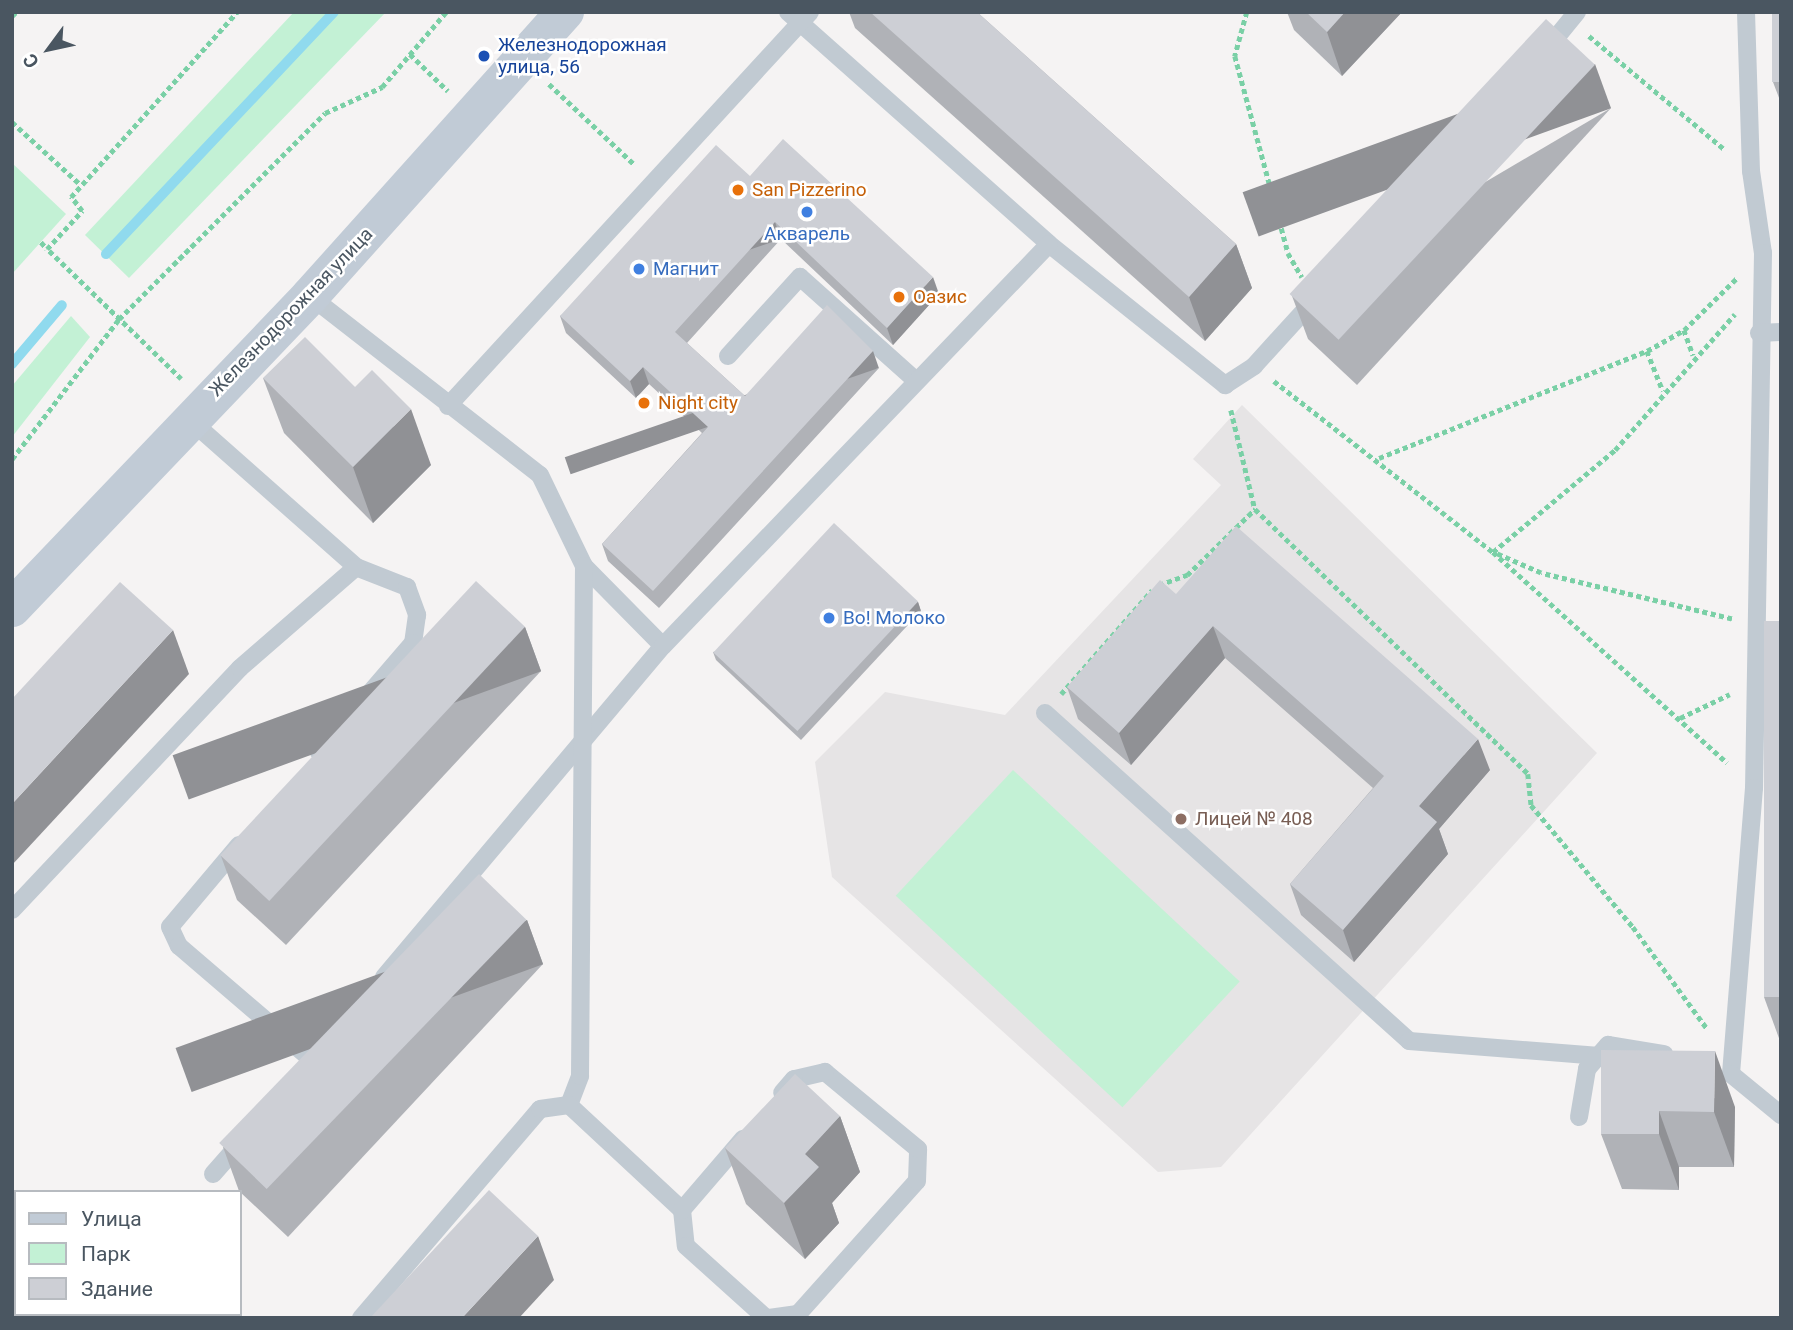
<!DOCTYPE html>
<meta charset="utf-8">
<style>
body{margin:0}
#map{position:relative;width:1793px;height:1330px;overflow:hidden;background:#f5f3f3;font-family:Roboto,sans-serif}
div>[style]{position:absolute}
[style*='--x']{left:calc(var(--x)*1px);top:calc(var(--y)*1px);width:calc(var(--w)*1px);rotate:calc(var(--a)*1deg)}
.education>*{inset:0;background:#e6e4e5}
.green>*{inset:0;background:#c3f1d5;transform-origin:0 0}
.stream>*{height:10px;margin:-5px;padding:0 5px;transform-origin:5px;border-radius:5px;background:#90daee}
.path>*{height:4.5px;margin-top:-2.25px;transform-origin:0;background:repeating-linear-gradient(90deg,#7ad0a6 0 5px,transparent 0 8.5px)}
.lane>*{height:18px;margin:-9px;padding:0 9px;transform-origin:9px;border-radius:9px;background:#c1cad2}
.secondary>*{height:38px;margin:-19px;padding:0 19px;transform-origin:19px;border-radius:19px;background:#c1cbd6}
.wall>*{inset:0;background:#b0b2b7}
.shaded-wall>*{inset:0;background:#909195;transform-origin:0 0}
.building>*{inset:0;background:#cdcfd5;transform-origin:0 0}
.dots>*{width:19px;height:19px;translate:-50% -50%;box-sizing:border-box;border:4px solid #fff;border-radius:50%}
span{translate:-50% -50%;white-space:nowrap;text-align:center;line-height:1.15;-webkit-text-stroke:5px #fff;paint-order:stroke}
.transit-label{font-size:19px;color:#164399}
.left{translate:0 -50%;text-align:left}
.food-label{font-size:19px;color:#c56008}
.shop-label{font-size:19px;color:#366cbe}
.street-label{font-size:19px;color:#4a5661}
.education-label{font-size:19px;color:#785e54}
.frame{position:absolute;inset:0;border:14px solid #4a5661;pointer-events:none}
.legend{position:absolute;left:14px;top:1190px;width:228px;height:126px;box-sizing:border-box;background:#fff;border:2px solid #b7bbc0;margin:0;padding:9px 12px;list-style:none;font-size:21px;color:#4a5661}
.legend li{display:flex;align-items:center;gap:14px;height:35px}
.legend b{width:35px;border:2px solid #b7bbc0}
.north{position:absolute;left:14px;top:14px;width:70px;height:70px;-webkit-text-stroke:5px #fff;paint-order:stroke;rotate:237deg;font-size:19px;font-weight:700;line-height:28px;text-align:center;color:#4a5661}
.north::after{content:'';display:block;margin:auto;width:24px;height:32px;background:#4a5661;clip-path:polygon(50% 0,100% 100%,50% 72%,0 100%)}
</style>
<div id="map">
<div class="education">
<div style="clip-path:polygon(1242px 405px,1597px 753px,1221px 1167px,1158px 1172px,832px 877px,815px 762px,885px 692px,1005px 715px,1221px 485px,1193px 459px)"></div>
</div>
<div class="green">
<div style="clip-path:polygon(294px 12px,386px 12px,129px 278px,85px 235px)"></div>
<div style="clip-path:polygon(12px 163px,66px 214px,12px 274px)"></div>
<div style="clip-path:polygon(71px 316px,90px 337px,12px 437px,12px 386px)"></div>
<div style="left:1013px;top:770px;width:310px;height:172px;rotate:43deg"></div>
</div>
<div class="stream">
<div style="--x:106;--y:254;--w:332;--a:-46.7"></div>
<div style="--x:12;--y:364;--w:77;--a:-49.7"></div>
</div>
<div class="path">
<div style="--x:1247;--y:12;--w:46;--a:105.3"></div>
<div style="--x:1235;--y:56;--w:204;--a:74.9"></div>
<div style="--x:1288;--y:253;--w:28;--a:60"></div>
<div style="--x:12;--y:16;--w:6;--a:-45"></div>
<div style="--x:1589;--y:36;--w:176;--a:39.9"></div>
<div style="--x:410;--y:54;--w:53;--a:44.2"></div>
<div style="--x:549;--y:84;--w:117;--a:43.3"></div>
<div style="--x:12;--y:122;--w:93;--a:42.4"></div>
<div style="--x:41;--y:242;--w:9;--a:49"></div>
<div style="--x:1684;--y:330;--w:27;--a:70"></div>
<div style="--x:1647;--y:351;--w:43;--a:68.2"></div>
<div style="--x:181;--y:379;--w:187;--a:-135.9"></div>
<div style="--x:47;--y:249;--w:52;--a:-47.4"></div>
<div style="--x:82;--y:211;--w:18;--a:-128"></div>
<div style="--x:71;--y:197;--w:249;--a:-48.1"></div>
<div style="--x:1274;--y:381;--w:278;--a:38"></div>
<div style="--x:1493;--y:552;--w:315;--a:42"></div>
<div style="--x:1231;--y:410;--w:102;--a:76.4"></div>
<div style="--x:1255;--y:509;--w:380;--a:44.1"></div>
<div style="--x:1528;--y:774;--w:31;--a:84"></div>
<div style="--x:1531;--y:805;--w:159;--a:50.1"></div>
<div style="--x:1633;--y:927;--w:127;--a:53.9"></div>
<div style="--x:1379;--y:458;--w:289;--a:-21.8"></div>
<div style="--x:1647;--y:351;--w:43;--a:-29.6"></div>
<div style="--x:1684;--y:330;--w:74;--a:-44.5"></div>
<div style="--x:12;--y:459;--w:176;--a:-52.6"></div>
<div style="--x:119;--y:319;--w:291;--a:-45"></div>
<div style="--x:325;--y:113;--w:63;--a:-24.5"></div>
<div style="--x:382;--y:87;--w:99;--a:-49.5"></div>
<div style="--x:1159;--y:585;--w:30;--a:-20"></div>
<div style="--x:1187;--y:575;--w:95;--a:-44.1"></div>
<div style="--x:1732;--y:619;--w:196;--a:-166.5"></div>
<div style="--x:1541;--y:573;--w:52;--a:-156.4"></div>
<div style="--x:1493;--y:552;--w:159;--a:-39.9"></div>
<div style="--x:1615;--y:450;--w:181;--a:-48.6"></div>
<div style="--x:1061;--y:694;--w:138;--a:-48.8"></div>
<div style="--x:1680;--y:718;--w:55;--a:-25.6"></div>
</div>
<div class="lane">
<div style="--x:788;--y:12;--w:349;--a:41.6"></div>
<div style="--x:1049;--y:244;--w:226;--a:38.7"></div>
<div style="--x:1225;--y:385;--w:35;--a:-33"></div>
<div style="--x:1254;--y:366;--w:91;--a:-47.7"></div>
<div style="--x:1746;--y:12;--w:159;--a:88.2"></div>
<div style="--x:1751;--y:171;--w:83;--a:81.7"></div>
<div style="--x:1763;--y:253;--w:535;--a:90.96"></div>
<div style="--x:1754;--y:788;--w:287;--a:94.6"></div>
<div style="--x:1731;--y:1074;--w:65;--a:39.4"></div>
<div style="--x:1546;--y:50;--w:49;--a:-50.8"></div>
<div style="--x:310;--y:296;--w:291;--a:37.9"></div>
<div style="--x:540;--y:475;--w:101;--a:64.2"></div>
<div style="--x:584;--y:566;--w:112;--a:45.4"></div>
<div style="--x:1759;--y:333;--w:22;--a:-3"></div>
<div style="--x:728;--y:356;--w:107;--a:-47.7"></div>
<div style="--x:800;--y:277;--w:154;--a:41.8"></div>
<div style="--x:448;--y:406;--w:535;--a:-47.42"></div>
<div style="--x:189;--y:419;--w:223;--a:41.5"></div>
<div style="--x:356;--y:567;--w:55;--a:21.4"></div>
<div style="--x:407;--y:587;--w:30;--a:70"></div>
<div style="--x:417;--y:615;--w:28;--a:98"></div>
<div style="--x:413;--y:643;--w:144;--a:130.8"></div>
<div style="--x:1045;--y:713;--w:490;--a:42"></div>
<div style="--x:1409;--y:1041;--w:191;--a:4.5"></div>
<div style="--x:239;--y:845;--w:107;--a:130.1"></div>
<div style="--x:170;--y:927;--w:21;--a:65"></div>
<div style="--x:179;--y:946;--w:177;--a:40.6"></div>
<div style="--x:12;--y:910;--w:332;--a:-46.7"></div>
<div style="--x:240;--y:668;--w:154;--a:-41"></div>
<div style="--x:384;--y:977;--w:433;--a:-49.9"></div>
<div style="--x:663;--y:646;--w:557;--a:-46.16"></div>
<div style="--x:569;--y:1105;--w:31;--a:-69"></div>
<div style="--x:580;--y:1076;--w:510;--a:-89.55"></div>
<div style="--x:569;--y:1105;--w:154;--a:42.9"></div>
<div style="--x:682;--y:1210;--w:36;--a:84"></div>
<div style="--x:686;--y:1246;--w:108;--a:42"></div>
<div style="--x:1579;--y:1117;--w:49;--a:-80.5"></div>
<div style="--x:1587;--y:1069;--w:32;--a:-49"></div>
<div style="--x:1608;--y:1045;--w:57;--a:9.1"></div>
<div style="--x:213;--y:1174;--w:44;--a:-48.7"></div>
<div style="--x:682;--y:1210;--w:94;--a:-49.3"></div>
<div style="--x:361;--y:1318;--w:275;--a:-49.4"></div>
<div style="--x:540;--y:1109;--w:29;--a:-8"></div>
<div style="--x:769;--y:1318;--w:29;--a:-8"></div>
<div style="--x:798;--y:1314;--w:178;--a:-48.2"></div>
<div style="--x:917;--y:1181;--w:32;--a:-88"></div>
<div style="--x:918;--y:1149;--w:121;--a:-140.4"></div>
<div style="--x:825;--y:1072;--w:32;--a:167"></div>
<div style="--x:794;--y:1079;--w:18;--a:131"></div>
</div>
<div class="secondary">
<div style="--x:12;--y:608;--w:431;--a:-46.3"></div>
<div style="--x:310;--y:296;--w:382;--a:-48.1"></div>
</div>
<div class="wall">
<div style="clip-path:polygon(849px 12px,977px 12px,1236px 244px,1252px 288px,1205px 341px,855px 28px)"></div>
<div style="clip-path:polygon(1287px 12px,1402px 12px,1342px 76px,1294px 30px)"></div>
<div style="clip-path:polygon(1781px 12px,1781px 103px,1773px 82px)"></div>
<div style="clip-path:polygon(1611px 108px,1357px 385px,1308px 339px,1292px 296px)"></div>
<div style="clip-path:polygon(750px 176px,939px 294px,893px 345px,781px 239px,687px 343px,745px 396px,879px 368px,659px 608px,608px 561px,602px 544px,702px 433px,649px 384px,636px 398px,566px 333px,560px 316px)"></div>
<div style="clip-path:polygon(263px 378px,355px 387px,431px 465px,373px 523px,284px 433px)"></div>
<div style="clip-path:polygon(1176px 594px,1490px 770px,1439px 829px,1448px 854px,1354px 962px,1301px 915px,1290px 884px,1373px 788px,1225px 658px,1131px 765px,1078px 719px,1067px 687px)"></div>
<div style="clip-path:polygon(918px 602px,921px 611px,801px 740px,716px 660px,713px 652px)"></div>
<div style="clip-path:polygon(1781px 621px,1781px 1041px,1780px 1041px,1764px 997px)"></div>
<div style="clip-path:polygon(525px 627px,541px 671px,286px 945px,237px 900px,221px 856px)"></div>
<div style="clip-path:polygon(527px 920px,543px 964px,288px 1237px,239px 1191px,223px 1147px)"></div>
<div style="clip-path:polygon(1601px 1050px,1735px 1107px,1734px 1167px,1679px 1167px,1679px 1190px,1622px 1189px,1601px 1134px)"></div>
<div style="clip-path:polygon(840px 1116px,860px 1172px,832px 1203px,839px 1223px,805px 1259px,746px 1204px,725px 1148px)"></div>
</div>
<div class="shaded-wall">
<div style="clip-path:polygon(1345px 12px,1402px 12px,1342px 76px,1327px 32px)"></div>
<div style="left:1595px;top:64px;width:47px;height:375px;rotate:70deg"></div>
<div style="left:775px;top:222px;width:18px;height:149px;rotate:71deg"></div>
<div style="clip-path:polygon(1236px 244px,1252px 288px,1205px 341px,1189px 297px)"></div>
<div style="clip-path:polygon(933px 277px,939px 294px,893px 345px,887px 328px)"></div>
<div style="left:873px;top:351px;width:18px;height:326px;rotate:71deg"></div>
<div style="clip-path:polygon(643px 367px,649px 384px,636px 398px,630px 381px)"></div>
<div style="clip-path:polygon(411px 409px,431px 465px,373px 523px,353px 467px)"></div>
<div style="left:918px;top:602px;width:9px;height:176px;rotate:72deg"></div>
<div style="clip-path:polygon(1213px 626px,1225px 658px,1131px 765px,1119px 733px)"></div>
<div style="left:525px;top:627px;width:47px;height:375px;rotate:70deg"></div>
<div style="clip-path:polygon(173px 630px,189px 674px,12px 865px,12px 804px)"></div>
<div style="clip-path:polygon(1478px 739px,1490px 770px,1439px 829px,1448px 854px,1354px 962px,1343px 930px,1419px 806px)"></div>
<div style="left:527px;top:920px;width:47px;height:374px;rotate:70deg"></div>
<div style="clip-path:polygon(1715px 1051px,1735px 1107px,1734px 1167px,1714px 1112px)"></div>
<div style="clip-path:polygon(1659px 1111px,1679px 1167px,1679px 1190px,1659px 1134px)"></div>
<div style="clip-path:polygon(840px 1116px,860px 1172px,832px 1203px,839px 1223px,805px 1259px,784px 1203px,805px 1154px)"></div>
<div style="clip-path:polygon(538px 1236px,554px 1280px,519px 1318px,462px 1318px)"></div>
</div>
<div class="building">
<div style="clip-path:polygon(870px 12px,977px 12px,1236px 244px,1189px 297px)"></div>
<div style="clip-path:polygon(1306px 12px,1345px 12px,1327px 32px)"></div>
<div style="left:1772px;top:12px;width:9px;height:70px"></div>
<div style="left:1546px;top:19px;width:67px;height:376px;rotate:43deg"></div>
<div style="clip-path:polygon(783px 139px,933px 277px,887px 328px,775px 222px,675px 332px,745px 396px,827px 305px,873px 351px,653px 591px,602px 544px,708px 427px,643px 367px,630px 381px,560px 316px,716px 145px,750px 176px)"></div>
<div style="left:1780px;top:221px;width:1px;height:48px"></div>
<div style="clip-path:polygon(305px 337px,355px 387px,372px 370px,411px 409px,353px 467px,263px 378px)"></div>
<div style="left:834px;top:523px;width:115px;height:177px;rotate:43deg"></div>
<div style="clip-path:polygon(1236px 526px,1478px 739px,1419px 806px,1437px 822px,1343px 930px,1290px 884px,1384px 776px,1213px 626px,1119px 733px,1067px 687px,1160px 580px,1176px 594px)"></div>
<div style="left:476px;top:581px;width:67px;height:375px;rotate:43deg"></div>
<div style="clip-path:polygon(120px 582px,173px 630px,12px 804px,12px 699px)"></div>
<div style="left:1764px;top:621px;width:17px;height:376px"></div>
<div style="left:479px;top:874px;width:66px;height:374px;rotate:44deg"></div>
<div style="clip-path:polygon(1601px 1050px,1715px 1051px,1714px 1112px,1659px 1111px,1659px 1134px,1601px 1134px)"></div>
<div style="clip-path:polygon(795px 1074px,840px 1116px,805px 1154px,819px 1167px,784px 1203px,725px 1148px)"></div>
<div style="clip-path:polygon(489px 1190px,538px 1236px,462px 1318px,370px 1318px)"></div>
<div style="clip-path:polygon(12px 1250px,16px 1253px,16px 1314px,82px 1314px,86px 1318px,12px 1318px)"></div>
</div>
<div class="dots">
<div style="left:484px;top:56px;background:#1a4fb4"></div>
<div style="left:738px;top:190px;background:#e8710a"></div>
<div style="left:807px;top:212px;background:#3f7fe0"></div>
<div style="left:639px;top:269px;background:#3f7fe0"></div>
<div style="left:899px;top:297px;background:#e8710a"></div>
<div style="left:644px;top:403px;background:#e8710a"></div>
<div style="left:829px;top:618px;background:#3f7fe0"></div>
<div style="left:1181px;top:819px;background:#8d6e63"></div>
</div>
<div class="transit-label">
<span class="left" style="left:498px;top:56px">Железнодорожная<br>улица, 56</span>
</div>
<div class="food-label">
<span class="left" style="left:752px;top:190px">San Pizzerino</span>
<span class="left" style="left:913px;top:297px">Оазис</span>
<span class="left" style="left:658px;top:403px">Night city</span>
</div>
<div class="shop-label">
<span style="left:807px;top:234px">Акварель</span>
<span class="left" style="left:653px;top:269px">Магнит</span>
<span class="left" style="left:843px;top:618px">Во! Молоко</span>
</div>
<div class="street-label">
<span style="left:291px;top:312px;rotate:-46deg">Железнодорожная улица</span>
</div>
<div class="education-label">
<span class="left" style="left:1195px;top:819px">Лицей № 408</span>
</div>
<div class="frame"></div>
<ul class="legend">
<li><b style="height:9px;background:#c1cbd6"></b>Улица</li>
<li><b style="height:19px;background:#c3f1d5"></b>Парк</li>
<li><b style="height:19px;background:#cdcfd5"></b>Здание</li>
</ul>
<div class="north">С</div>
</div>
